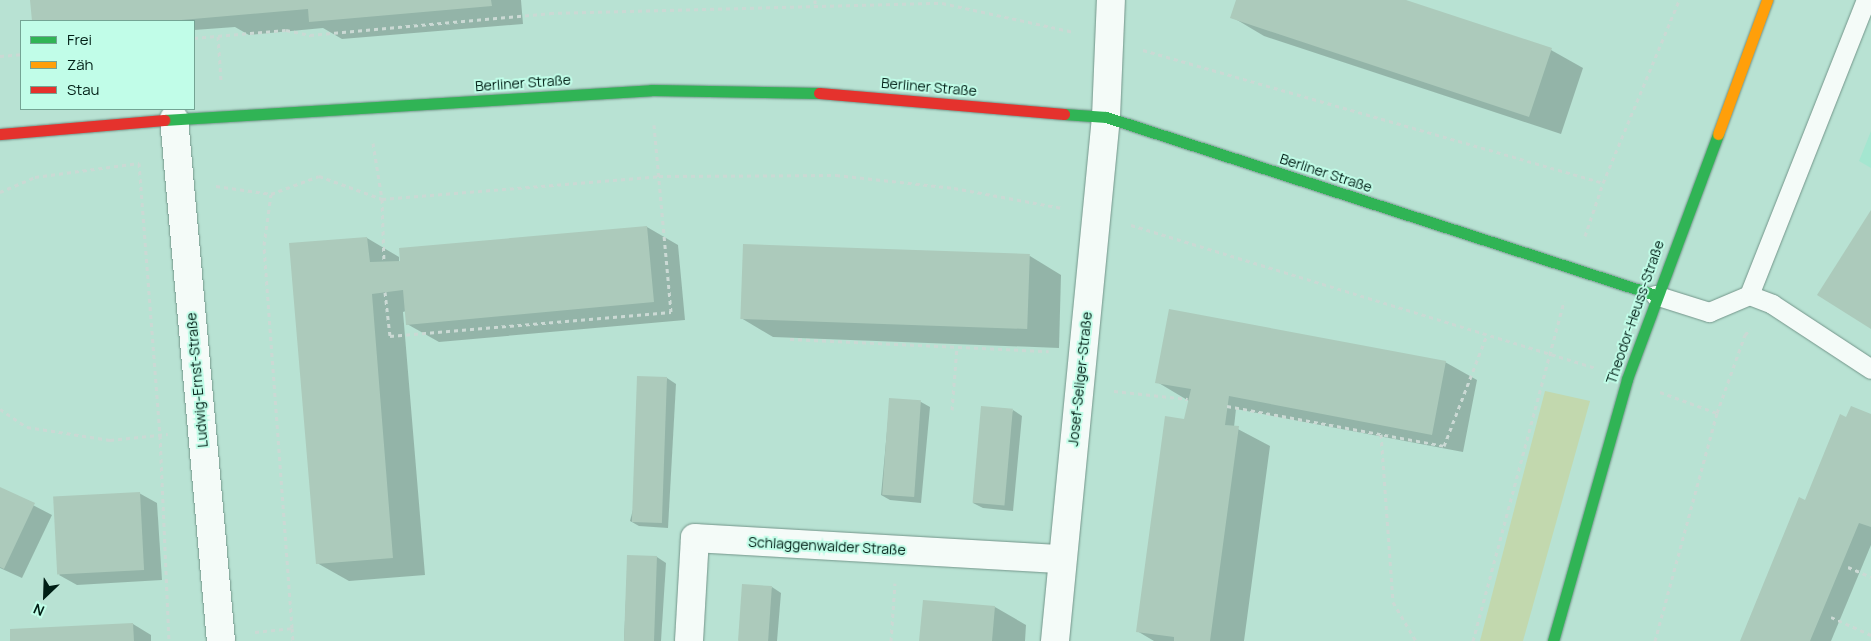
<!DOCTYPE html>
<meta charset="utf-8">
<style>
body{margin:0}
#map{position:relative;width:1871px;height:641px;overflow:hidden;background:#b8e2d3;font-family:Manrope,sans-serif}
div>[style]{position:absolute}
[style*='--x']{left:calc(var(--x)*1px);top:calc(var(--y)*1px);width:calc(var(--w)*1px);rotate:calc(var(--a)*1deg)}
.built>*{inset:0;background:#a4e6d0}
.green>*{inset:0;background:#c2d8ae}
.shadow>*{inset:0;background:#0003}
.building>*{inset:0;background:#accabb;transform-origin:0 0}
.path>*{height:3px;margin-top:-1.5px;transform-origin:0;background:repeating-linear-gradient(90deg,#cbd9d4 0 4px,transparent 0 8px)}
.roads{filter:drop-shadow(0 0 1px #73958a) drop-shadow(0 0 1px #73958a)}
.lane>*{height:19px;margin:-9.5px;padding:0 9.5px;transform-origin:9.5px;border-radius:9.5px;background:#f4fbf8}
.street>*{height:28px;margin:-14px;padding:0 14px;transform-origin:14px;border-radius:14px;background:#f4fbf8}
.fast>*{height:11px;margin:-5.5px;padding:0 5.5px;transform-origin:5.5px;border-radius:5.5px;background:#30b455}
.slow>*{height:11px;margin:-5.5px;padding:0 5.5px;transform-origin:5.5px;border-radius:5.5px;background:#ff9f0a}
.jam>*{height:11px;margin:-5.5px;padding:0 5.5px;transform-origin:5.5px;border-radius:5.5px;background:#e5322d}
span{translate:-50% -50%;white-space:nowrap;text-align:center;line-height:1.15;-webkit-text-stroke:4px #c1fde8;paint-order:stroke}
.street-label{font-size:14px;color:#001e15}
.legend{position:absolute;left:20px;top:20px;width:175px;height:90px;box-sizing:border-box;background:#c1fde8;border:1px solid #74a494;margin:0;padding:6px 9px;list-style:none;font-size:15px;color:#001e15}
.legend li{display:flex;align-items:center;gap:10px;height:25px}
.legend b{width:25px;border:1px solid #74a494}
.north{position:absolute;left:20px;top:571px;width:50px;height:50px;-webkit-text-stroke:4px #c1fde8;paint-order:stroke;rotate:204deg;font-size:14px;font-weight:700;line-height:20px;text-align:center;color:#001e15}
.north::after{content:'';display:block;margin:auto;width:18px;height:22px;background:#001e15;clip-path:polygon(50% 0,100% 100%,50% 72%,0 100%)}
</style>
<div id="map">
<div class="built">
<div style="clip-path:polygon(1871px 131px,1871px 168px,1859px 161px)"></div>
</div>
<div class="green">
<div style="clip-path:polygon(1545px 391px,1590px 401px,1523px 641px,1480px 641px)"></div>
</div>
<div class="shadow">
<div style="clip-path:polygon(31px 0,521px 0,523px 24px,342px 39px,323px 28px,249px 35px,235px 27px,194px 30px,194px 21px,33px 21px)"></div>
<div style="clip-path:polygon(1237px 0,1401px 0,1551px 50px,1583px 68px,1561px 134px,1264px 36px,1232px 17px)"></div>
<div style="clip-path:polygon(647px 227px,678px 245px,685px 320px,439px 342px,407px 324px,406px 311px,403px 312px,425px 575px,349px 581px,317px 563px,367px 238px,399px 257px,399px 262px)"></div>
<div style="clip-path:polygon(1030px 256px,1061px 275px,1059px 348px,773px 337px,741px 318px)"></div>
<div style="clip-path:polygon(1445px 362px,1477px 380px,1463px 452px,1236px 409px,1234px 427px,1270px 446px,1244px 641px,1154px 641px,1137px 631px,1190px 421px,1189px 401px,1157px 382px)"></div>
<div style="clip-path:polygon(667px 378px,676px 384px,668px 528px,639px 526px,630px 521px)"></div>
<div style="clip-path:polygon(890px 399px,921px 402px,930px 407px,921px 503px,890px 500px,881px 495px)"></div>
<div style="clip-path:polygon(1013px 410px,1022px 416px,1013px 511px,983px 508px,973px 503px)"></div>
<div style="clip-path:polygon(1871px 415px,1871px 545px,1831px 641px,1741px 641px,1847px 418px)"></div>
<div style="clip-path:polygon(0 488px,52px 515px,22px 578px,0 568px)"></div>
<div style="clip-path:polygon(139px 493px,157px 503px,162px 580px,77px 585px,59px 575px)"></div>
<div style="clip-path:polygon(628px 556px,657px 557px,666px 563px,661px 641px,624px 641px)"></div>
<div style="clip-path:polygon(772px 587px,781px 593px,777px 641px,739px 641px)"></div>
<div style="clip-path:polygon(995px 607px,1026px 625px,1025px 641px,921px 641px)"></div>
<div style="clip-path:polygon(133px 624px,151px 635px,151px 641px,12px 641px)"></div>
</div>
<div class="building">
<div style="clip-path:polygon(30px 0,491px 0,492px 6px,309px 22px,308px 9px,170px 21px,32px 21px)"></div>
<div style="clip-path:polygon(1236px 0,1406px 0,1552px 48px,1529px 117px,1230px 18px)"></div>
<div style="clip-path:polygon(1871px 210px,1871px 329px,1817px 295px)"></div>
<div style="clip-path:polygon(647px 226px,654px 302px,406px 325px,403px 290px,372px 294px,393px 558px,316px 564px,289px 243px,367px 237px,370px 262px,400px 261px,399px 248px)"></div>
<div style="left:743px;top:244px;width:287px;height:75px;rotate:2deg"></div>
<div style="clip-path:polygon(1169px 309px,1446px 361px,1432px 435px,1229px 396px,1225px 425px,1239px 426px,1210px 641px,1174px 641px,1174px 637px,1136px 632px,1165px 416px,1184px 419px,1191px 389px,1155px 383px)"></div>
<div style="left:637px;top:376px;width:30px;height:146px;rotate:2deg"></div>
<div style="left:889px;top:398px;width:32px;height:97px;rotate:4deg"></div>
<div style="left:981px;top:406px;width:32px;height:97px;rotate:5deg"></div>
<div style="clip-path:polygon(1851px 406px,1871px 414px,1871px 527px,1859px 523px,1810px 641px,1740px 641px,1799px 497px,1805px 500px,1840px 414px,1846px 417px)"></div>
<div style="clip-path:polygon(0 487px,35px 503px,4px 569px,0 567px)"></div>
<div style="left:140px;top:492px;width:78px;height:87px;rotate:87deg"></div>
<div style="left:627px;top:555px;width:30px;height:86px;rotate:2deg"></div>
<div style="left:742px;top:584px;width:30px;height:57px;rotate:4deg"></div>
<div style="clip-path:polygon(923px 600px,995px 606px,992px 641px,919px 641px)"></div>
<div style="clip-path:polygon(133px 623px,134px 641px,10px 641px,10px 629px)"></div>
</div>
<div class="path">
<div style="--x:815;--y:0;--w:6;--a:90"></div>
<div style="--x:218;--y:36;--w:44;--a:86.1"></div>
<div style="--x:194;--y:38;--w:92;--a:-5"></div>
<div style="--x:286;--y:30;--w:25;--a:12"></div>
<div style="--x:310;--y:35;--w:241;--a:-5.2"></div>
<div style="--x:550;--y:13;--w:392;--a:-1.5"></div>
<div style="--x:942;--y:3;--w:135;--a:12.4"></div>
<div style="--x:1143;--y:50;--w:479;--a:16.1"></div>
<div style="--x:0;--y:56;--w:21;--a:-5"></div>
<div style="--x:373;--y:143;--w:57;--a:80.9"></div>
<div style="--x:382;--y:199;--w:62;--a:88.2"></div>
<div style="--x:216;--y:186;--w:56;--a:8.3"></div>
<div style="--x:0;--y:192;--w:38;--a:-23"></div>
<div style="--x:35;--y:177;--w:105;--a:-7.7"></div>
<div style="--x:139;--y:163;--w:273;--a:85.6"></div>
<div style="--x:160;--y:435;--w:206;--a:87.5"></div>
<div style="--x:1131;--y:225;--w:486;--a:17.1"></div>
<div style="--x:1585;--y:236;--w:56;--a:-71.2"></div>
<div style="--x:1603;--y:183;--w:198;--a:-67.4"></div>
<div style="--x:385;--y:292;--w:44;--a:83.5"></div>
<div style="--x:390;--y:336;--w:282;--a:-4.9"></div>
<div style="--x:671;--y:312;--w:188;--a:-95.2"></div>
<div style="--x:790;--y:339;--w:259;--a:2.7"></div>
<div style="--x:1114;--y:391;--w:74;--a:6.2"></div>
<div style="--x:1660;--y:392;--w:61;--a:20.2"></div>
<div style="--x:1717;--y:413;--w:83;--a:-70.3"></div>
<div style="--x:1745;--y:335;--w:8;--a:-50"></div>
<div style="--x:1227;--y:406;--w:221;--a:10.4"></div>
<div style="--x:1444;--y:446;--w:117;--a:-68.9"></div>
<div style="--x:0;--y:409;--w:32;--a:34"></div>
<div style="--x:27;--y:427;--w:84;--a:8.9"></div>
<div style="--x:110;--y:440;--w:58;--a:-5.9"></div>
<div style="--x:952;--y:410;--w:63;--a:-85.5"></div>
<div style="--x:1381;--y:434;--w:168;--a:85.9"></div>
<div style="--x:1393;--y:602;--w:45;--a:59.5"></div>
<div style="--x:1848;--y:567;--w:25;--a:23"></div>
<div style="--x:1831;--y:617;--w:44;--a:24.2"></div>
<div style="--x:292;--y:628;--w:384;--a:-94.2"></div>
<div style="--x:264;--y:245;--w:51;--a:-82.2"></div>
<div style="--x:271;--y:194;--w:51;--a:-20.6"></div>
<div style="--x:319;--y:176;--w:67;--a:20.1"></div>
<div style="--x:382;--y:199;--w:278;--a:-4.7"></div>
<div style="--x:659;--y:176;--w:177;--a:-0.3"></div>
<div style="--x:836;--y:175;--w:119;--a:6.3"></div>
<div style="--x:954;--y:188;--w:110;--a:10.5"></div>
<div style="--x:255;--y:632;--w:37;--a:-6"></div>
<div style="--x:292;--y:628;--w:13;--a:86"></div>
<div style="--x:891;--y:641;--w:58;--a:-86.1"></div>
<div style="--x:1473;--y:641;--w:352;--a:-75"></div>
<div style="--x:1655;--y:641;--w:236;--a:-74.8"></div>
</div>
<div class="roads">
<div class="lane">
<div style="--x:1655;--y:295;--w:57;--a:17.5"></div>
<div style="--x:1709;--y:312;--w:43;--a:-23"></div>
<div style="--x:1749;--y:295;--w:317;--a:-68.4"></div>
<div style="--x:1749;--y:295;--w:25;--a:21"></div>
<div style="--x:1772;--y:304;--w:118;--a:33.3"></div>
</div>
<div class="street">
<div style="--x:174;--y:119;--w:524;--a:84.86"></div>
<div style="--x:689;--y:641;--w:103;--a:-86.7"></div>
<div style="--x:695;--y:538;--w:367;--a:3.3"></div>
<div style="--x:1055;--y:641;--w:526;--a:-84.44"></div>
<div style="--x:1106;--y:117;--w:117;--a:-87.6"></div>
</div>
<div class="fast">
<div style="--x:1064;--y:114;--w:42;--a:4.1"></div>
<div style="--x:1106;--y:117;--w:577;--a:17.96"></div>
<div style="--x:164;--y:120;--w:488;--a:-3.5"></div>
<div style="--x:651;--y:90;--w:168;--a:1"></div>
<div style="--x:1553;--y:641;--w:272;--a:-74.2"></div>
<div style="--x:1627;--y:379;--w:261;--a:-69.6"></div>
</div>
<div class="slow">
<div style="--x:1718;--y:134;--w:143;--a:-69.9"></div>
</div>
<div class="jam">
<div style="--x:819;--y:93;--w:246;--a:4.9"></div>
<div style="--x:0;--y:134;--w:165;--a:-4.9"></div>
</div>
</div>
<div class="street-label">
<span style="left:523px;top:83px;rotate:-4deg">Berliner Straße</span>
<span style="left:929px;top:87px;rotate:5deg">Berliner Straße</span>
<span style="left:1326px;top:173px;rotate:18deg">Berliner Straße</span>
<span style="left:1635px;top:312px;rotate:-71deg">Theodor-Heuss-Straße</span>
<span style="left:1080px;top:379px;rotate:-84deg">Josef-Seliger-Straße</span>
<span style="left:197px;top:380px;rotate:-95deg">Ludwig-Ernst-Straße</span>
<span style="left:827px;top:546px;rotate:3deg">Schlaggenwalder Straße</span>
</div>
<ul class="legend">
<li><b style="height:6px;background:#30b455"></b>Frei</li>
<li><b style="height:6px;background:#ff9f0a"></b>Zäh</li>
<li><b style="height:6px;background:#e5322d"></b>Stau</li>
</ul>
<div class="north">N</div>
</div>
